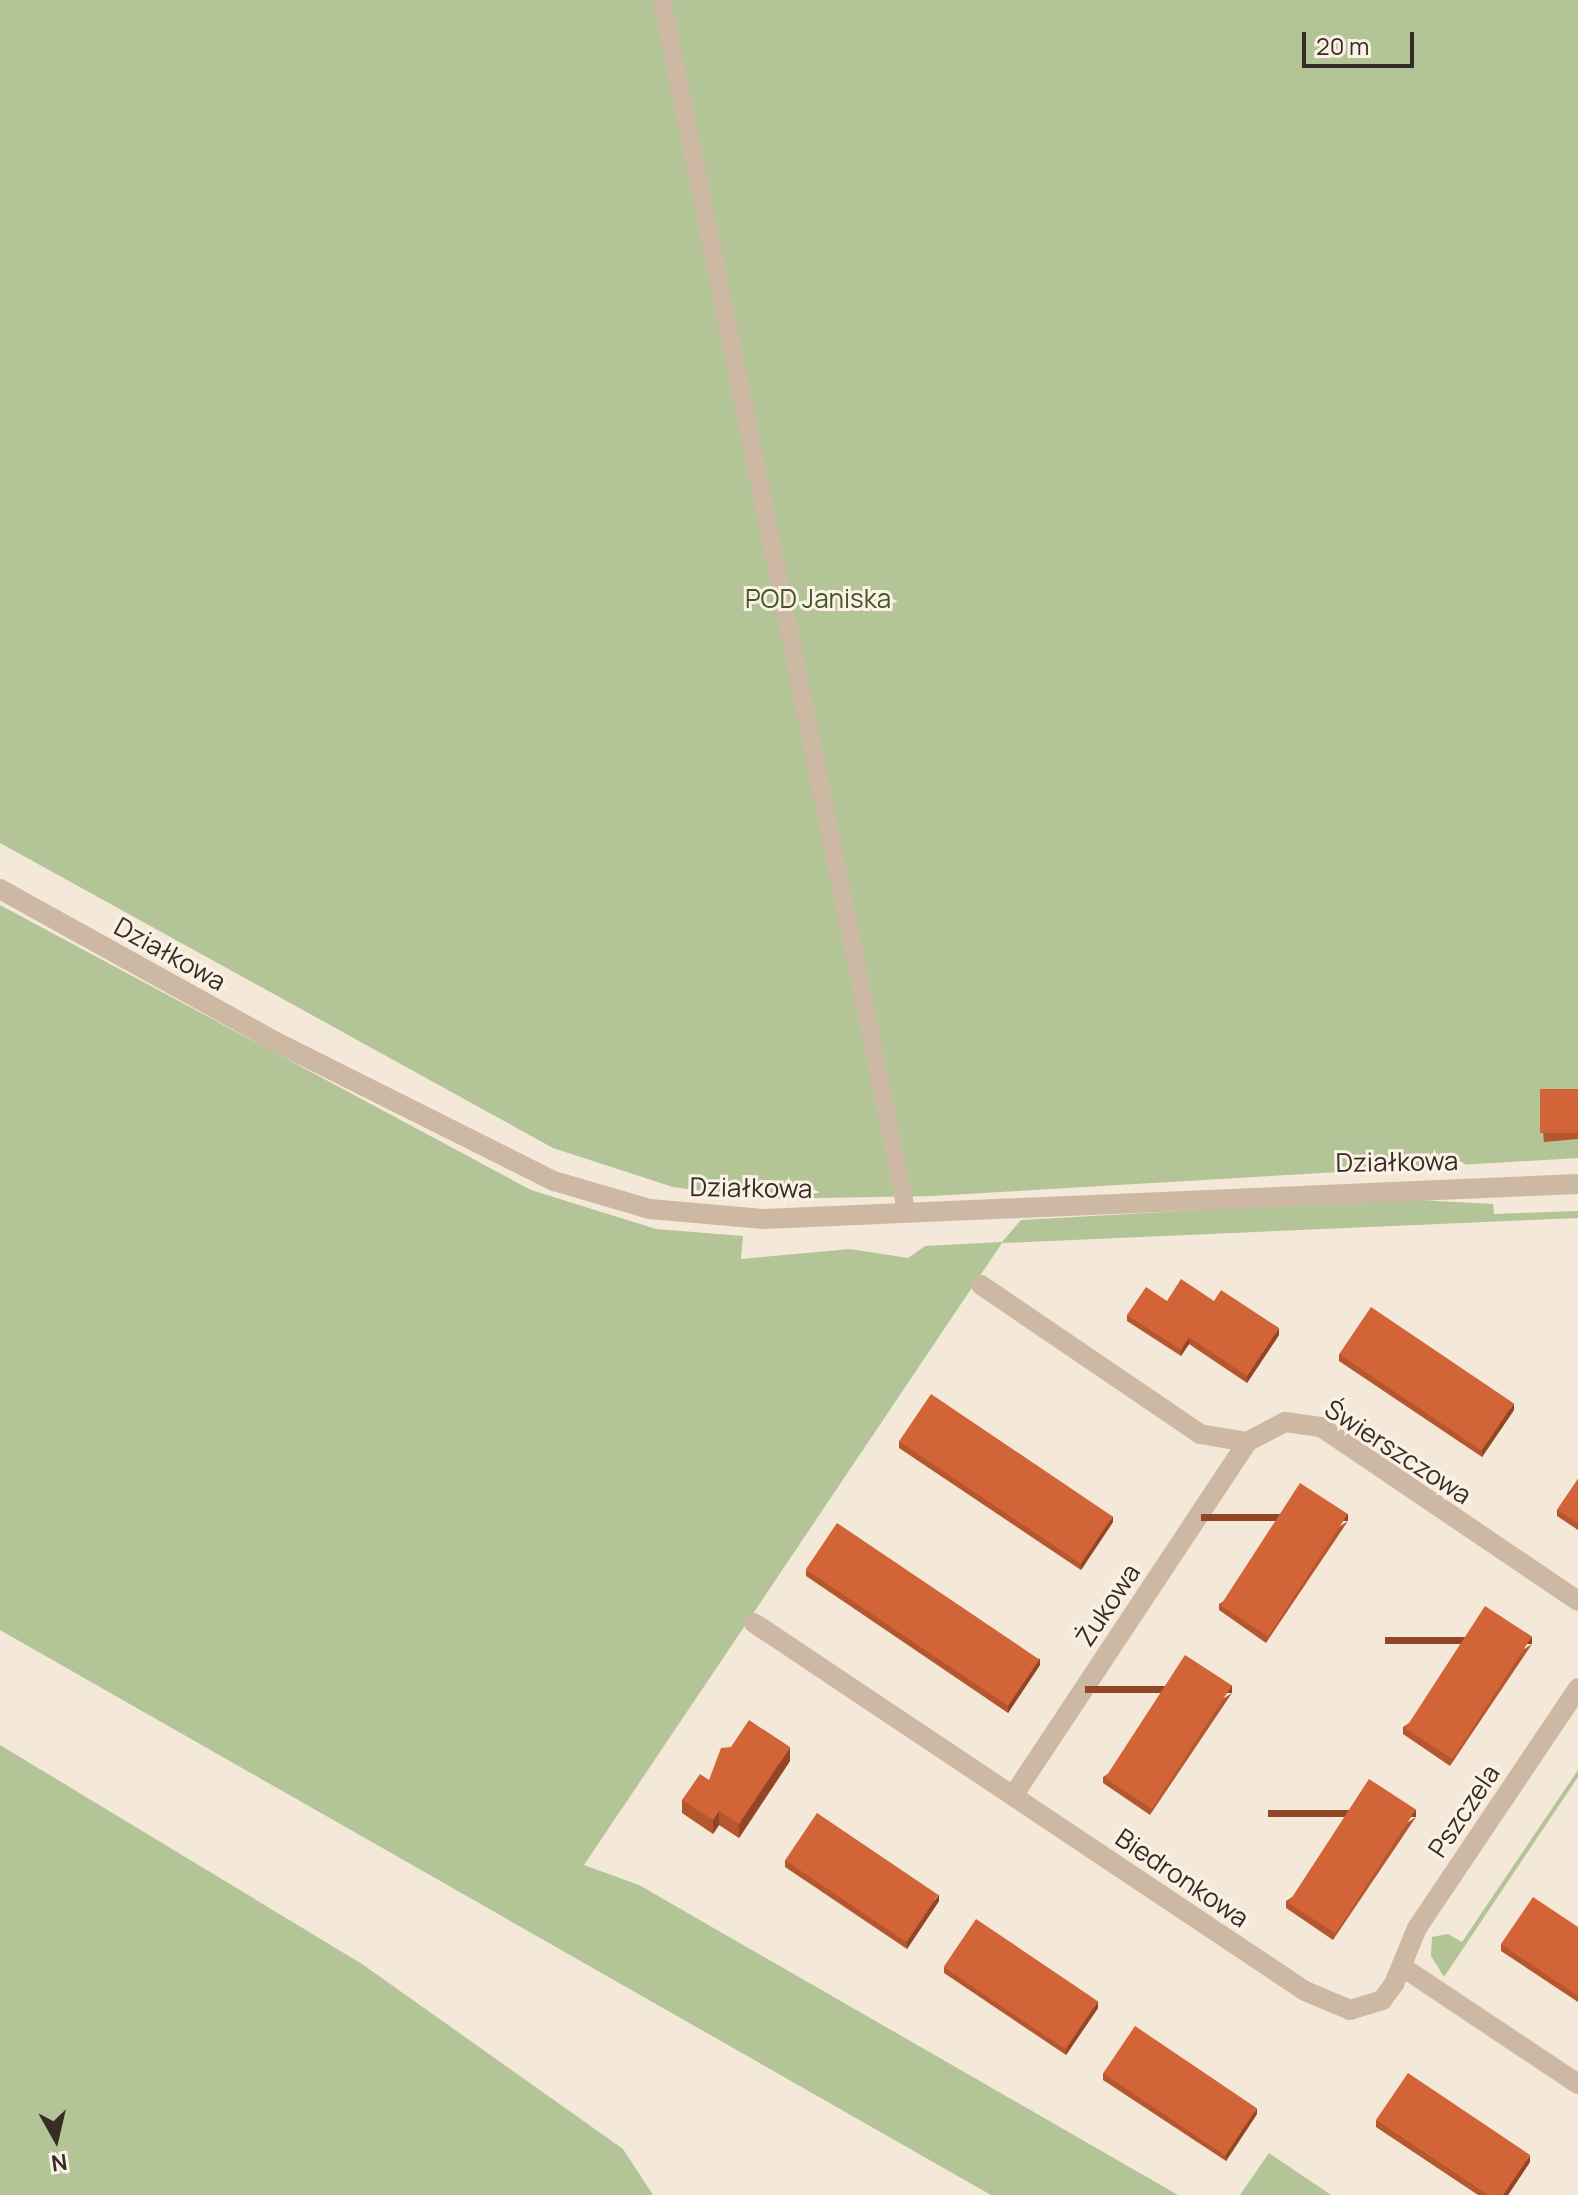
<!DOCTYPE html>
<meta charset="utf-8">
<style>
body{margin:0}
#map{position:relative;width:1578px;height:2195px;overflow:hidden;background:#f4e8d8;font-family:Manrope,sans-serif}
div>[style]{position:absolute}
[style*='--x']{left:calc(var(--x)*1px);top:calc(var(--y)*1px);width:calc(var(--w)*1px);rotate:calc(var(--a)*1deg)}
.green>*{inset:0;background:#b3c497}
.lane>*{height:18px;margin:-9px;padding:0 9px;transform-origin:9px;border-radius:9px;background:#cdb8a3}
.street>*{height:20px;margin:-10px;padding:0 10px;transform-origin:10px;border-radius:10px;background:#cdb8a3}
.wall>*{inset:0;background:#b5562f}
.shaded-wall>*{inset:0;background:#934626;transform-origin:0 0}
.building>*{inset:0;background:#d26437;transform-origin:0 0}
span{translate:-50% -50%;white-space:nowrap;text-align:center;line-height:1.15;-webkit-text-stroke:6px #fbf2e5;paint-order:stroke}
.park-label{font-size:26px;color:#445827}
.street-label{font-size:26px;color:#372c26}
.north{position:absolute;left:16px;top:2099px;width:80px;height:80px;-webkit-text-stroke:6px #fbf2e5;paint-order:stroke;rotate:172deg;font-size:22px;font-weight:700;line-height:32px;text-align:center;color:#372c26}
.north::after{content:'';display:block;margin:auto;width:28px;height:36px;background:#372c26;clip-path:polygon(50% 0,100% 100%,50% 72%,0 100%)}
.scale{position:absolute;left:1302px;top:32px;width:112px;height:36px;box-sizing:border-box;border:4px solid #372c26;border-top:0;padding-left:10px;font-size:24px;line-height:28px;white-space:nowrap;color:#372c26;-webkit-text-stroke:6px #fbf2e5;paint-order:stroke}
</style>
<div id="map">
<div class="green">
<div style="clip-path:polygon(0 0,1578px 0,1578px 1158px,932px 1196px,760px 1199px,673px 1187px,553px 1148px,0 843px)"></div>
<div style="clip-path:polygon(0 905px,531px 1190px,656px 1229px,743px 1236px,741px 1259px,850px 1249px,908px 1258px,925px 1246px,1002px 1242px,1021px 1220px,1400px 1199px,1493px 1204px,1494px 1214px,1578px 1211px,1578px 1218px,1002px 1243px,584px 1865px,639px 1885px,1178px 2195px,991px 2195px,0 1630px)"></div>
<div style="clip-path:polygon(0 1745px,362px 1964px,623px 2149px,653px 2195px,0 2195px)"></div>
<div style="clip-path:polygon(1578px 1770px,1578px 1777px,1444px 1977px,1431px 1956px,1432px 1937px,1448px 1934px,1462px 1942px)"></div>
<div style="clip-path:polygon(1269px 2153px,1331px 2195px,1240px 2195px)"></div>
</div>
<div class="lane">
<div style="--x:662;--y:0;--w:1234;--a:78.6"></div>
</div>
<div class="street">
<div style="--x:0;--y:889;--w:318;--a:29"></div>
<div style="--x:278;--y:1043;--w:309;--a:26.6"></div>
<div style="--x:554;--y:1181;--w:100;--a:16.3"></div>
<div style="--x:650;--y:1209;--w:114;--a:5"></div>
<div style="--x:764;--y:1219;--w:815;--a:-2.46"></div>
<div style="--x:981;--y:1285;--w:265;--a:34.2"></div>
<div style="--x:1200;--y:1434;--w:48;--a:9.7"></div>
<div style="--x:1247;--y:1442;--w:43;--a:-27.8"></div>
<div style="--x:1285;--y:1422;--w:36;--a:8"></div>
<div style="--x:1321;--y:1427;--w:310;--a:34.1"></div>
<div style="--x:754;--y:1623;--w:663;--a:33.74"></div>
<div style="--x:1305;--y:1991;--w:49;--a:22.9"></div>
<div style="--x:1350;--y:2010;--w:34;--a:-17"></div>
<div style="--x:1382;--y:2000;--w:20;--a:-53"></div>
<div style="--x:1394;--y:1984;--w:61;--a:-67.7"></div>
<div style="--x:1417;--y:1928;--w:289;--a:-56.1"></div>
<div style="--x:1013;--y:1796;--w:424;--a:-56.5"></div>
<div style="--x:1404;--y:1968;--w:209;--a:33.7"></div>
</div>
<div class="wall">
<div style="clip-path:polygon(1578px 1089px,1578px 1139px,1544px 1142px,1540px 1099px)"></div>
<div style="clip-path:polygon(1167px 1301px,1214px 1301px,1279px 1335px,1247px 1383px,1189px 1344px,1181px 1356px,1127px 1321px,1127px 1315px)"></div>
<div style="clip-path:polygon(1339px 1354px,1514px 1410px,1482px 1457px,1339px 1361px)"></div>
<div style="clip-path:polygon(899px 1441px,1113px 1522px,1081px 1570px,899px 1448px)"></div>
<div style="clip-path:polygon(1578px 1479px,1578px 1530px,1557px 1516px,1557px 1510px)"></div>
<div style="clip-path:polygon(1348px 1521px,1266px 1643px,1219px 1610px,1219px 1604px)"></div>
<div style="clip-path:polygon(806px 1570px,1040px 1665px,1008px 1713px,806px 1576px)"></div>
<div style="clip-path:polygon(1532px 1644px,1450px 1766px,1403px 1734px,1403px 1727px)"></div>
<div style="clip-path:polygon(1232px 1693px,1150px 1815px,1103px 1783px,1103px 1777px)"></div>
<div style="clip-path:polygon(790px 1761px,739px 1838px,719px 1825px,713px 1834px,682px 1813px,682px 1800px,709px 1780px)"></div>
<div style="clip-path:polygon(1416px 1817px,1333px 1940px,1286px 1908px,1286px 1901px)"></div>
<div style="clip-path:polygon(785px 1860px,939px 1901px,907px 1949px,785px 1867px)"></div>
<div style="clip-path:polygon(1578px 1927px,1578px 2002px,1501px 1951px,1501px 1944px)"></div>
<div style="clip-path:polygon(944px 1967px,1098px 2008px,1066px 2055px,944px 1973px)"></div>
<div style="clip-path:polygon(1103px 2073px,1257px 2114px,1226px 2161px,1103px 2080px)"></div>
<div style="clip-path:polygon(1376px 2120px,1530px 2162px,1508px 2195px,1478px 2195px,1376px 2127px)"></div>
</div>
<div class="shaded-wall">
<div style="clip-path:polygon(1279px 1328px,1279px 1335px,1247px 1383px,1247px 1376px)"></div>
<div style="clip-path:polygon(1189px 1337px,1189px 1344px,1181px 1356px,1181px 1350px)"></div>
<div style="clip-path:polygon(1514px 1403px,1514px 1410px,1482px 1457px,1482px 1450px)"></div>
<div style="left:1348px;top:1514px;width:7px;height:147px;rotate:90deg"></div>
<div style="clip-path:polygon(1113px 1516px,1113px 1522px,1081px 1570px,1081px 1564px)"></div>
<div style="left:1532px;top:1637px;width:7px;height:147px;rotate:90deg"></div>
<div style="clip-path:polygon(1040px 1658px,1040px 1665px,1008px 1713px,1008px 1706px)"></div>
<div style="left:1232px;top:1686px;width:7px;height:147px;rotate:90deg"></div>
<div style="clip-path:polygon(790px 1747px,790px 1761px,739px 1838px,739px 1824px)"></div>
<div style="left:1416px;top:1810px;width:7px;height:148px;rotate:90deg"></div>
<div style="clip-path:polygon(719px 1811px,719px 1825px,713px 1834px,713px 1820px)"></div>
<div style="clip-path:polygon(939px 1894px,939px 1901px,907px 1949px,907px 1942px)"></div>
<div style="clip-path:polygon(1098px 2001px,1098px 2008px,1066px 2055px,1066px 2049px)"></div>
<div style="clip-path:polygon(1257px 2108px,1257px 2114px,1226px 2161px,1226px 2155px)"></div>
<div style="clip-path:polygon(1530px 2155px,1530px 2162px,1508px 2195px,1503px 2195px)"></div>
</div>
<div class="building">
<div style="left:1578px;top:1089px;width:44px;height:38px;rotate:90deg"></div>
<div style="clip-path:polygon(1181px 1279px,1214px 1301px,1221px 1290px,1279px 1328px,1247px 1376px,1189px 1337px,1181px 1350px,1127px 1315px,1146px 1287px,1167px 1301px)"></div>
<div style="left:1371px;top:1307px;width:172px;height:57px;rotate:34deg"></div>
<div style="left:931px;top:1394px;width:219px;height:57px;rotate:34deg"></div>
<div style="clip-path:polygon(1578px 1479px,1578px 1523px,1557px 1510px)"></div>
<div style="left:1300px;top:1483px;width:57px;height:146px;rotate:33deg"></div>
<div style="left:837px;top:1523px;width:244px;height:56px;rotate:34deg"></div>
<div style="left:1485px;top:1606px;width:56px;height:146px;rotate:33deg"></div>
<div style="left:1185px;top:1655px;width:56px;height:147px;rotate:33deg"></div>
<div style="clip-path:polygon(749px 1720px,790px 1747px,739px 1824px,719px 1811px,713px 1820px,682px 1800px,700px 1774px,709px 1780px,721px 1748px,731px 1747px)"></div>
<div style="left:1369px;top:1779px;width:56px;height:148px;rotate:33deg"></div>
<div style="left:817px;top:1813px;width:146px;height:57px;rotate:34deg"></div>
<div style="clip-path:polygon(1533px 1897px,1578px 1927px,1578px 1996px,1501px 1944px)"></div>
<div style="left:976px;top:1919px;width:147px;height:58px;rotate:34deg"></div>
<div style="left:1135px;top:2026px;width:147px;height:57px;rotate:34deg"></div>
<div style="clip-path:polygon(1408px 2073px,1530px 2155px,1503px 2195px,1488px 2195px,1376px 2120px)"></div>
</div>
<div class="park-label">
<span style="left:818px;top:599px">POD Janiska</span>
</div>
<div class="street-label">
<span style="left:170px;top:954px;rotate:29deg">Działkowa</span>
<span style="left:1397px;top:1162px;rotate:-1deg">Działkowa</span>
<span style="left:751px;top:1188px;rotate:1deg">Działkowa</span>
<span style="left:1398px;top:1452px;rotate:33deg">Świerszczowa</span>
<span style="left:1108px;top:1605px;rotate:-56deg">Żukowa</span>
<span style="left:1464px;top:1811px;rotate:-56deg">Pszczela</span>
<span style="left:1182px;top:1878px;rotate:34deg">Biedronkowa</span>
</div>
<div class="north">N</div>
<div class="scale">20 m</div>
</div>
